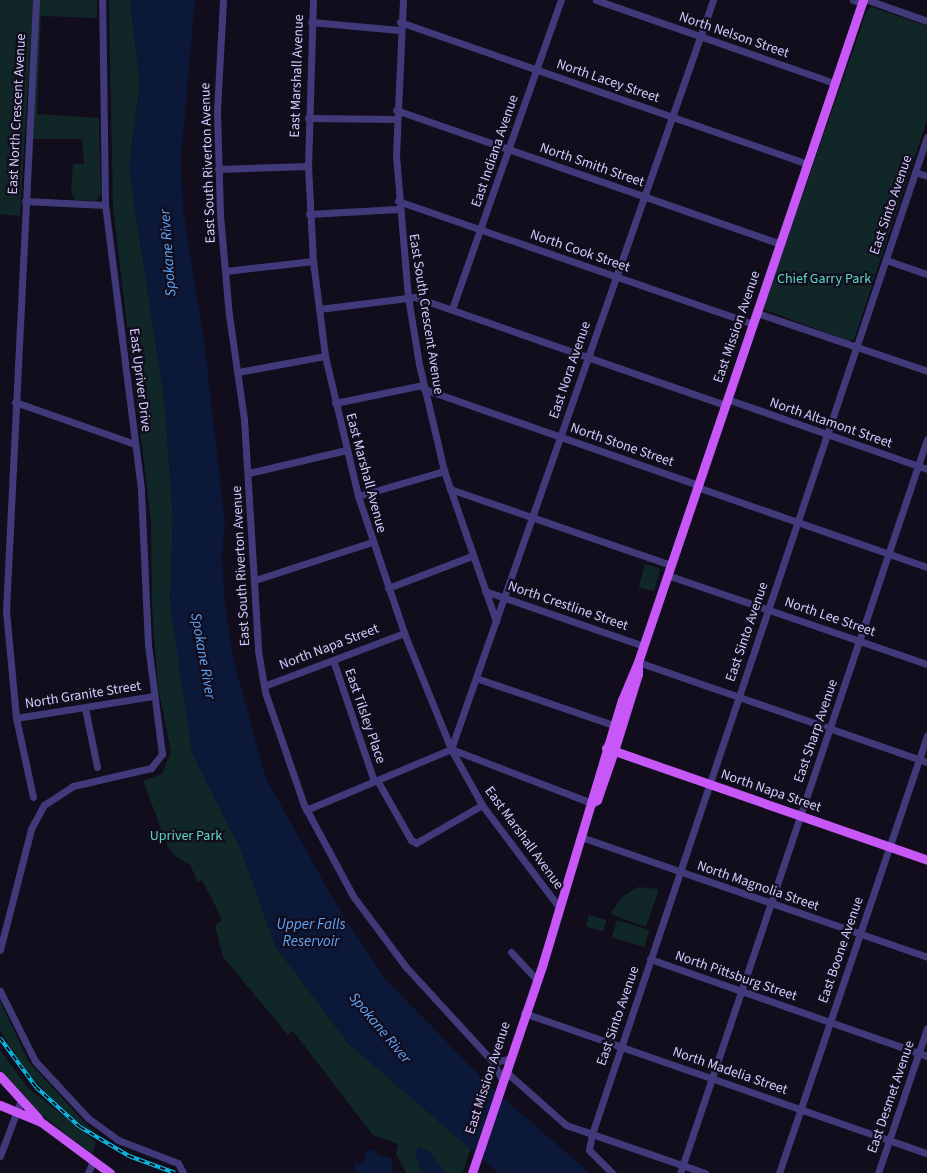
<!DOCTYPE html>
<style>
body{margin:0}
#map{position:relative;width:927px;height:1173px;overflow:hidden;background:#110d1d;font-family:"Source Sans 3",sans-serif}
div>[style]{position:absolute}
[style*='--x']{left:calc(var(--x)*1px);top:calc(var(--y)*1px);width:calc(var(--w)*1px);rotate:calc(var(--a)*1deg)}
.green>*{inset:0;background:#102627;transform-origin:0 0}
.water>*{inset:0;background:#0b1838}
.minor>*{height:7px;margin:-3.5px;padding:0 3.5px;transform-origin:3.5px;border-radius:3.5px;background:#413a7a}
.major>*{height:9px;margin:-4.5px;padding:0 4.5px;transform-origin:4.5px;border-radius:4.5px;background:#c857f8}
.rail>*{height:4px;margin-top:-2px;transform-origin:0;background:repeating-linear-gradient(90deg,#110d1d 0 5.5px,#0ac2ea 0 11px);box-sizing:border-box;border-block:1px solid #0ac2ea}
span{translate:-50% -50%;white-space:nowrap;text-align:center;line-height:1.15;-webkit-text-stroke:4.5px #110d1d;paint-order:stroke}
.street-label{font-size:14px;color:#d4cbfd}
.park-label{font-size:14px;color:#5bd8c3}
.water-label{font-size:15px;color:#5ea5f8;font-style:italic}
</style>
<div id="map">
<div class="green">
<div style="clip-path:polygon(0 0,33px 0,20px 216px,0 214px)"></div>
<div style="clip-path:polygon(38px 0,97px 0,97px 18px,41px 16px,37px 114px,99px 118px,101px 195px,96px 201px,75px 200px,71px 191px,73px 164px,84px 164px,82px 139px,31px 139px)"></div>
<div style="clip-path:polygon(109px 0,130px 0,140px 84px,129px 168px,165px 405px,173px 517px,170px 604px,241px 850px,276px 947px,348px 1043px,471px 1149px,462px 1173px,406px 1173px,396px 1154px,398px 1144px,373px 1135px,293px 1031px,288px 1035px,223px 957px,215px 925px,222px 921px,215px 905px,202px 880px,198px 882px,190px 865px,175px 856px,168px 847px,143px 781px,162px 774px,171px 752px,158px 687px,152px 609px,151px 521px,113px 209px)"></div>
<div style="clip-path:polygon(872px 7px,927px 26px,927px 120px,854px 339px,849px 341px,763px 309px,867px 10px)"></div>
<div style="left:645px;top:564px;width:16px;height:24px;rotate:15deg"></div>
<div style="clip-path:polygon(638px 887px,659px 889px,646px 927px,610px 914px,622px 897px)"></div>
<div style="left:589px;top:915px;width:18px;height:12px;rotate:16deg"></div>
<div style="left:617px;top:920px;width:34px;height:18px;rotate:17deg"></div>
<div style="clip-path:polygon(0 1001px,29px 1062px,98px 1137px,58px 1106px,20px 1064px,0 1030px)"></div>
<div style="clip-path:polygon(0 1050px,28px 1088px,96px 1142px,92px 1154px,25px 1102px,0 1072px)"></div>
</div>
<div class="water">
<div style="clip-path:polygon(130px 0,195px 0,181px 158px,183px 209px,205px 348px,225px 522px,222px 556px,225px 605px,235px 666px,266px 778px,335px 902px,385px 979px,492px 1088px,590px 1173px,498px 1173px,348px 1043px,276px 947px,241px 850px,192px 754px,170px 604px,173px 517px,165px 405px,129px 168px,140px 84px)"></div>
<div style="clip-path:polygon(419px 1147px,429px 1151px,446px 1173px,422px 1173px,415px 1153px)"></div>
<div style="clip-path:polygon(372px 1149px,379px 1155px,391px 1158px,393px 1173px,361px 1173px,354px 1170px,354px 1164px,364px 1161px,366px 1151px)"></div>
</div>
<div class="minor">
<div style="--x:223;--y:0;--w:112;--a:93.1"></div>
<div style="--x:217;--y:112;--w:103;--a:88.3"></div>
<div style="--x:220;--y:215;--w:100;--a:84.9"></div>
<div style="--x:229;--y:315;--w:105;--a:81.8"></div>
<div style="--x:244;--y:419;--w:232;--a:86.5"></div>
<div style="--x:258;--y:651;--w:42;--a:80.3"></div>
<div style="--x:265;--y:692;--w:120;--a:71"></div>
<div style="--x:304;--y:805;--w:103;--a:61.7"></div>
<div style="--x:353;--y:896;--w:89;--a:53.3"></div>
<div style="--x:406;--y:967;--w:129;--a:47.5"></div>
<div style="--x:493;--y:1062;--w:20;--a:63"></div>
<div style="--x:313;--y:0;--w:166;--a:91.7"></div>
<div style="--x:308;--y:166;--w:95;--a:87"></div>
<div style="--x:313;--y:261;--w:96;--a:82.8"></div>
<div style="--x:325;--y:356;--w:144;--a:76.7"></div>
<div style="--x:358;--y:496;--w:145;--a:71.4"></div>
<div style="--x:404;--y:633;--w:125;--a:67.9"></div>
<div style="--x:451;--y:749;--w:64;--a:61"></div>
<div style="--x:482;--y:805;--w:128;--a:53"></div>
<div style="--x:403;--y:0;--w:155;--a:92.6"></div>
<div style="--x:396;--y:155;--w:143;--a:85.2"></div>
<div style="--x:408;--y:297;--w:68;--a:80.7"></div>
<div style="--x:419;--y:364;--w:110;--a:76.8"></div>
<div style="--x:444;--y:471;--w:159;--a:70.9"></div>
<div style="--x:596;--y:0;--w:253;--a:19.2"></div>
<div style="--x:853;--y:0;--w:9;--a:18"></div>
<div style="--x:868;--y:0;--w:63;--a:19.6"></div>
<div style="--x:311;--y:22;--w:89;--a:5.1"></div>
<div style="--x:400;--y:22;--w:431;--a:19.2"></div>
<div style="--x:396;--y:110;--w:407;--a:19.2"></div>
<div style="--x:308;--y:118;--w:88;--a:0.7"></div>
<div style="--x:218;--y:169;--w:90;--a:-1.9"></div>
<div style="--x:915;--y:172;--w:13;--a:18"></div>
<div style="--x:25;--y:201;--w:80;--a:2.9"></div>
<div style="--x:398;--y:201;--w:376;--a:19.1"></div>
<div style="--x:309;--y:214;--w:89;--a:-3.2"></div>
<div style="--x:886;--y:260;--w:43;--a:18.9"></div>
<div style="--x:225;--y:271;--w:89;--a:-6.5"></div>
<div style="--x:319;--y:309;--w:97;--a:-7.1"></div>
<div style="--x:415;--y:297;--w:328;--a:19.2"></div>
<div style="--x:452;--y:309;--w:328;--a:-70.6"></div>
<div style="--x:757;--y:313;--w:180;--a:18.8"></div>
<div style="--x:238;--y:372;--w:88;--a:-10.4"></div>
<div style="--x:424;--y:389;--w:290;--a:19.3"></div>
<div style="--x:727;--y:399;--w:212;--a:19.3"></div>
<div style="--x:15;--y:402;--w:127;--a:19.3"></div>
<div style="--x:335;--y:403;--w:90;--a:-11.6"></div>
<div style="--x:249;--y:473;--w:100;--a:-13.3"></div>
<div style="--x:697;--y:487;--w:244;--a:19.2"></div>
<div style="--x:450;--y:489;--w:234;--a:19"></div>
<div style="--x:358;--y:496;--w:90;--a:-16.2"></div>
<div style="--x:667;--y:575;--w:275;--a:18.9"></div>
<div style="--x:255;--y:580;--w:123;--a:-18"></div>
<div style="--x:388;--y:588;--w:90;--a:-20.9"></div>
<div style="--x:485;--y:591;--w:168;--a:19.1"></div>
<div style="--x:333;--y:660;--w:128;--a:71.3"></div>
<div style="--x:638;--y:662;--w:306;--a:19.1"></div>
<div style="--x:476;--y:678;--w:145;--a:18.9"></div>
<div style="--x:264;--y:686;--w:150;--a:-20.7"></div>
<div style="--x:85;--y:708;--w:60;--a:78.5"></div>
<div style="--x:16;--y:718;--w:140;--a:-9.1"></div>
<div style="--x:451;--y:749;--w:794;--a:-70.72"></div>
<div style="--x:377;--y:780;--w:69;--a:60.5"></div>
<div style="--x:411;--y:840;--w:6;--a:31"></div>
<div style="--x:416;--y:843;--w:76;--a:-29.9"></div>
<div style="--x:33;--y:797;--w:81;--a:-102.1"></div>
<div style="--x:16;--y:718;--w:107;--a:-95.3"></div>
<div style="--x:6;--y:611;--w:612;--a:-87.19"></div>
<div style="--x:306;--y:810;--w:157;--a:-22.8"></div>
<div style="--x:451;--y:749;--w:151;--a:21"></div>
<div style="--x:581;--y:837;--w:366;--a:19.1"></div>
<div style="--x:0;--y:950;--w:125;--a:-75.6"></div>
<div style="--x:31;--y:829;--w:27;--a:-62"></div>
<div style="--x:44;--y:805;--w:35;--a:-33"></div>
<div style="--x:73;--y:786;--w:80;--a:-13"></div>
<div style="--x:151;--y:768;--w:18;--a:-52"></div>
<div style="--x:162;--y:754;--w:110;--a:-97.3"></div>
<div style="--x:148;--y:645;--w:156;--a:-92.6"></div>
<div style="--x:141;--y:489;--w:286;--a:-97.2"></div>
<div style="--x:105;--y:205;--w:205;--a:-90.8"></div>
<div style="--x:511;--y:952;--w:33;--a:47"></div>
<div style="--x:650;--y:959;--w:293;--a:19.3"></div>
<div style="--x:0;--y:991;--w:78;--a:63.4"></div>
<div style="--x:35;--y:1061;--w:78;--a:47.1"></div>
<div style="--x:88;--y:1118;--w:37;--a:36"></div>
<div style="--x:118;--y:1140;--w:64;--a:21"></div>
<div style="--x:178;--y:1163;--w:11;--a:63"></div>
<div style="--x:524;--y:1013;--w:427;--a:19.2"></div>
<div style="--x:493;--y:1062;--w:16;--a:-11"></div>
<div style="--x:505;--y:1071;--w:81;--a:41.5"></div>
<div style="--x:566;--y:1125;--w:28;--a:19"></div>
<div style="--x:592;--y:1134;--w:16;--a:101"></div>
<div style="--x:589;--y:1150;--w:33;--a:45"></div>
<div style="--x:0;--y:1156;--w:60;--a:-69.4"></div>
<div style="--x:88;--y:1173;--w:13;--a:-67"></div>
<div style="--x:680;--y:1173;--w:774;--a:-71.4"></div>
<div style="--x:705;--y:1173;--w:120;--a:-161"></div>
<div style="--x:592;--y:1134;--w:1052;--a:-71.43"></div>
<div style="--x:779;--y:1173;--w:462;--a:-71.3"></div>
<div style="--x:878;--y:1173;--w:153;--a:-71.3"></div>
</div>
<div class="major">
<div style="--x:606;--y:748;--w:340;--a:19.2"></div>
<div style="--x:592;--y:803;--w:6;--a:-31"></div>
<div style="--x:597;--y:800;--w:52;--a:-70.9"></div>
<div style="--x:614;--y:751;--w:81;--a:-72.7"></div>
<div style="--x:638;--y:674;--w:11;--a:-90"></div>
<div style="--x:0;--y:1076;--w:57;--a:47.9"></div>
<div style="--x:0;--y:1105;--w:44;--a:22.5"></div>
<div style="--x:41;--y:1122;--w:86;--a:36.5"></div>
<div style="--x:472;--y:1173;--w:222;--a:-71.3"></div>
<div style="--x:543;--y:963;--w:275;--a:-73.3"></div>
<div style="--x:622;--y:700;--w:41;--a:-67.2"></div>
<div style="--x:638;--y:662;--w:699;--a:-71.23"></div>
</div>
<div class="rail">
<div style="--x:0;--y:1038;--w:61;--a:53.7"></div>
<div style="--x:36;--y:1087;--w:59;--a:42.3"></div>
<div style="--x:80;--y:1127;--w:57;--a:30.6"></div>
<div style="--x:129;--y:1156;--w:49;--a:20.3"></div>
</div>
<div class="street-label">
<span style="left:734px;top:35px;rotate:19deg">North Nelson Street</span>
<span style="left:297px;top:76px;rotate:-88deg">East Marshall Avenue</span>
<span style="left:608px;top:81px;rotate:19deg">North Lacey Street</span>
<span style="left:17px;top:114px;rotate:-87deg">East North Crescent Avenue</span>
<span style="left:495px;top:151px;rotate:-71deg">East Indiana Avenue</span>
<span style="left:208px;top:163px;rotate:-92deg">East South Riverton Avenue</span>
<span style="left:592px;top:165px;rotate:19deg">North Smith Street</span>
<span style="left:891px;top:205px;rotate:-71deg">East Sinto Avenue</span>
<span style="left:580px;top:251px;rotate:19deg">North Cook Street</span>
<span style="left:426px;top:314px;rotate:81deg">East South Crescent Avenue</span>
<span style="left:737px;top:327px;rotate:-71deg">East Mission Avenue</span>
<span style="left:570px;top:370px;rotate:-71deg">East Nora Avenue</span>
<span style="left:140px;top:380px;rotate:83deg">East Upriver Drive</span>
<span style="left:831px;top:423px;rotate:19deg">North Altamont Street</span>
<span style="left:622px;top:445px;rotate:19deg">North Stone Street</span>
<span style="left:366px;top:473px;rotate:75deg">East Marshall Avenue</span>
<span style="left:241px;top:566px;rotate:-93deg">East South Riverton Avenue</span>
<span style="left:568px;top:606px;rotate:19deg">North Crestline Street</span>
<span style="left:830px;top:617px;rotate:19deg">North Lee Street</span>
<span style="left:747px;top:632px;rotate:-71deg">East Sinto Avenue</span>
<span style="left:329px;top:647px;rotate:-21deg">North Napa Street</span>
<span style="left:83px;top:695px;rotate:-9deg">North Granite Street</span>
<span style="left:365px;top:716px;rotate:71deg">East Tilsley Place</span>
<span style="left:816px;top:731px;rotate:-71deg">East Sharp Avenue</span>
<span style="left:771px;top:791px;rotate:19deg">North Napa Street</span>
<span style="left:524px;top:838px;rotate:54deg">East Marshall Avenue</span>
<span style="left:758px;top:886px;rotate:19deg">North Magnolia Street</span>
<span style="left:841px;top:950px;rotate:-71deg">East Boone Avenue</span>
<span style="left:736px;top:976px;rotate:19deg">North Pittsburg Street</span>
<span style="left:618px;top:1016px;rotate:-71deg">East Sinto Avenue</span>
<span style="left:730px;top:1071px;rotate:19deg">North Madelia Street</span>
<span style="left:488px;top:1078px;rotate:-72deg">East Mission Avenue</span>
<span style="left:891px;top:1097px;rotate:-71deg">East Desmet Avenue</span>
</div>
<div class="park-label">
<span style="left:824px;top:279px">Chief Garry Park</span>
<span style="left:186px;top:836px">Upriver Park</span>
</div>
<div class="water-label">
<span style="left:168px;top:253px;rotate:-94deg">Spokane River</span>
<span style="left:203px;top:656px;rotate:80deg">Spokane River</span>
<span style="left:311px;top:933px">Upper Falls<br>Reservoir</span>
<span style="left:380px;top:1028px;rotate:50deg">Spokane River</span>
</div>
</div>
